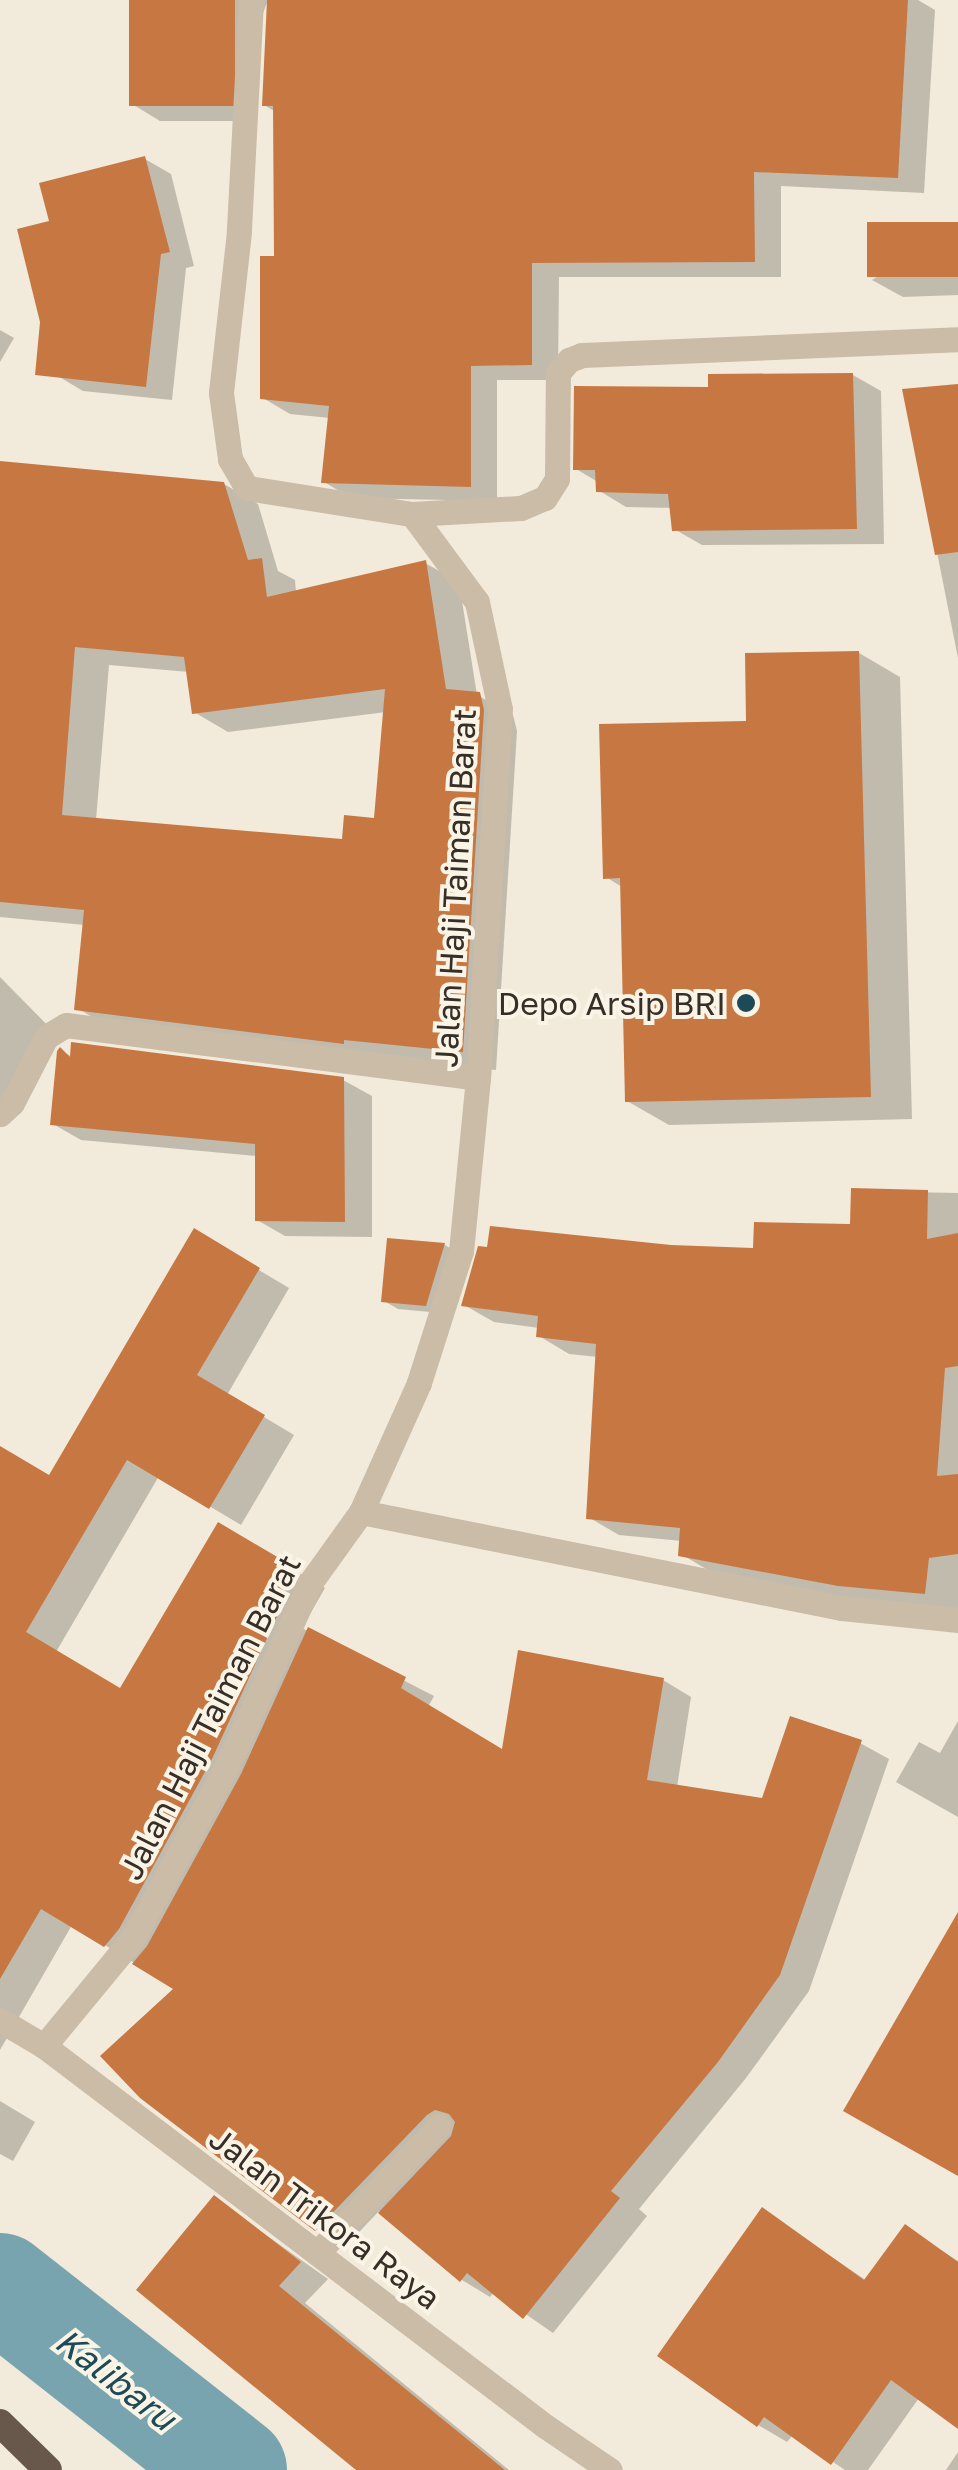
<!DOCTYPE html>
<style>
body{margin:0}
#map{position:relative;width:958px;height:2470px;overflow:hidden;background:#f2eada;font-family:"Golos Text",sans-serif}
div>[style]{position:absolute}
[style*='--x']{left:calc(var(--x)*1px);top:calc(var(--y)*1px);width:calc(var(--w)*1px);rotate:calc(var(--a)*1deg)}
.shadow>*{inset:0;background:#0003}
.river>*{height:108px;margin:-54px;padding:0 54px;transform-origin:54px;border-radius:54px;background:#78a4af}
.building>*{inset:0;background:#c77842;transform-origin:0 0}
.minor>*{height:25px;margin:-12.5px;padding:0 12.5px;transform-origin:12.5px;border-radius:12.5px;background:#cabca6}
.tertiary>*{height:25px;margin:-12.5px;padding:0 12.5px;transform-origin:12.5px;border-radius:12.5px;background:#cabca6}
.trunk>*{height:28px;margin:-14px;padding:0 14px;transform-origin:14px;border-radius:14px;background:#68584b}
.dots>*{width:28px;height:28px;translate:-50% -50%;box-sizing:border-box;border:5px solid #f9f4e6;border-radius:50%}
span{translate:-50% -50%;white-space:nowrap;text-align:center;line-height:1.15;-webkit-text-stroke:8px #f9f4e6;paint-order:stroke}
.street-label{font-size:32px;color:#362e27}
.poi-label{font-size:32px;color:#362e27}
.right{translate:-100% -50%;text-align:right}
.water-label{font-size:35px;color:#1c4a57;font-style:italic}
</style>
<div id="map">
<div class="shadow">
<div style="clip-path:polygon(129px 0,268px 0,262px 16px,257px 121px,160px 121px,132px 104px)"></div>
<div style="clip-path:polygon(270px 0,918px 0,935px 10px,924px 193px,781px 186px,781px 277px,559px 277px,558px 380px,497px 380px,497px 501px,351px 498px,324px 482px,330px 418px,290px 414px,263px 398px,288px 119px,264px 105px)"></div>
<div style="clip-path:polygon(145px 159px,171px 174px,194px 266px,186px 268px,172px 400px,83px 391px,56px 375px)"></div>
<div style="clip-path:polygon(958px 224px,958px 295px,903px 297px,872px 280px)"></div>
<div style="clip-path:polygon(0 330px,14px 338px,0 362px)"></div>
<div style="clip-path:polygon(853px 375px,881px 391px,884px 544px,702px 545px,674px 529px,672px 508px,626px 507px,598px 490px,598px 482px,576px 469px,711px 390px)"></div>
<div style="clip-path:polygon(958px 387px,958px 658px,905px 391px)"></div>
<div style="clip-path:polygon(evenodd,0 464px,224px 484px,258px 504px,278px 571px,295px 580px,296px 593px,425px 563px,459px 582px,477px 695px,513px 715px,517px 731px,496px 1070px,111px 1028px,77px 1008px,85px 925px,0 917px,0 464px,109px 665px,189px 672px,194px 712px,228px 732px,386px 712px,376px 821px,344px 842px,96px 820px,109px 665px)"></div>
<div style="clip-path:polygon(859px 653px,900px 677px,912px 1119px,669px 1125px,627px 1101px,622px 887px,606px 877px,748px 723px)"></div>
<div style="clip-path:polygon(0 977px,62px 1040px,0 1102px)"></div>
<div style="clip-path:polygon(62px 1051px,72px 1057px,343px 1080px,372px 1096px,372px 1237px,285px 1236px,257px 1220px,257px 1156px,81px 1140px,53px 1124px)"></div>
<div style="clip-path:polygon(853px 1191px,958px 1193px,958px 1610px,870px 1602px,711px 1572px,681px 1554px,682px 1541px,619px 1535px,588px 1517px,598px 1357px,569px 1354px,539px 1336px,539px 1328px,494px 1322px,464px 1305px,671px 1248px,755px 1250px,853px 1226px)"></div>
<div style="clip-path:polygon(195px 1232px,289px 1288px,227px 1395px,294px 1435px,241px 1525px,159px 1476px,56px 1652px,121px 1691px,219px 1525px,325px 1588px,302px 1628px,434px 1696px,428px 1707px,504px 1753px,663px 1680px,691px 1697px,677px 1787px,764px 1801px,860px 1743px,889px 1759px,809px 1991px,746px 2078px,639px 2209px,647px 2216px,553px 2333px,494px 2292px,490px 2297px,462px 2280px,379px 2211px,346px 2246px,317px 2229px,177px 1989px,72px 1925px,0 2050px,0 1448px,50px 1478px)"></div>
<div style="clip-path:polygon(389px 1241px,445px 1245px,459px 1254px,441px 1313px,398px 1309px,384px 1301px)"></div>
<div style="clip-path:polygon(958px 1721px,958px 1817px,896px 1782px,919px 1742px,940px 1753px)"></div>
<div style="clip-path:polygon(0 2101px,35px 2122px,13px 2161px,0 2154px)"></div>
<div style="clip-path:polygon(214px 2198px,328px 2279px,305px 2303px,509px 2470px,360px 2470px)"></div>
<div style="clip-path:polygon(763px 2210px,867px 2281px,905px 2227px,958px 2261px,958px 2425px,919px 2398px,868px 2470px,845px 2470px,793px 2435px,787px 2442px,758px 2425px)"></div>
<div style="clip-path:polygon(958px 2452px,958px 2470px,946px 2470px)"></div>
</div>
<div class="river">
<div style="--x:0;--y:2287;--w:296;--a:38.1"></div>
</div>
<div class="building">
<div style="left:129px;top:0;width:106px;height:106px"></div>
<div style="clip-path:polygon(267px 0,908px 0,898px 178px,754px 172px,755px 262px,532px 263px,532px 365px,471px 366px,471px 487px,321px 483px,329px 406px,260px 399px,260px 256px,274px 256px,273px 106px,262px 106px)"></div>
<div style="clip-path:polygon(145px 156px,170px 252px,161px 254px,146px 387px,35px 375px,40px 322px,17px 229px,49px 221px,39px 183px)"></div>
<div style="left:958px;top:222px;width:55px;height:91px;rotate:90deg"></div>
<div style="clip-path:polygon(853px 373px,857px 529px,672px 531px,668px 494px,596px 492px,595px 470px,573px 470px,574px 386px,708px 387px,708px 374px)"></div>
<div style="clip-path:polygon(958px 384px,958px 552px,935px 555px,902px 389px)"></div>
<div style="clip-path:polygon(evenodd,0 461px,224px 482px,248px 560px,262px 558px,267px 597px,426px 560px,446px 689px,480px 692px,484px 710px,463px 1052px,344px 1040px,344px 1044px,74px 1010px,84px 910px,0 902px,0 461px,75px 647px,184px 657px,192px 714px,385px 689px,374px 818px,344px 815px,342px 839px,62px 815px,75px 647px)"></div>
<div style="clip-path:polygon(859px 651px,871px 1097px,625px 1102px,620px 878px,603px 879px,599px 724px,746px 721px,745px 653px)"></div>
<div style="clip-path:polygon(71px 1042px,344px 1077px,345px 1222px,255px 1221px,255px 1144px,50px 1125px,57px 1051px,60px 1047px,70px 1057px)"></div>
<div style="clip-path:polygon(851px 1188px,928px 1190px,927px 1239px,958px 1233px,958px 1366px,945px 1368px,937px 1476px,958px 1474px,958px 1554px,929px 1558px,925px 1594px,838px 1586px,678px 1556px,680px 1528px,586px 1519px,596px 1344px,536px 1337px,538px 1316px,461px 1306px,478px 1246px,487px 1247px,490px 1226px,671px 1245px,753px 1248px,754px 1222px,850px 1224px)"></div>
<div style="clip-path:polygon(194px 1228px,260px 1268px,197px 1375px,265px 1415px,209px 1509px,127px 1460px,26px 1632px,120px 1688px,218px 1522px,296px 1568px,272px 1608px,279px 1612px,212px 1759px,119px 1929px,104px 1947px,41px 1909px,0 1979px,0 1446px,49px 1475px)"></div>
<div style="clip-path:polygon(387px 1238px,445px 1243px,426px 1306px,381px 1302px)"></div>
<div style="clip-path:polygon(308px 1627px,406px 1677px,401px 1688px,502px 1749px,518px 1650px,664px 1678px,647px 1780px,762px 1798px,790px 1716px,862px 1740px,780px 1975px,718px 2062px,611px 2191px,620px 2198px,523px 2319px,467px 2273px,460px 2282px,378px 2213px,451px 2136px,455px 2122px,449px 2114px,435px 2110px,427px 2115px,315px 2231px,140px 2098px,100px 2056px,173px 1989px,132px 1964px,147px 1946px,241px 1774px)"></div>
<div style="clip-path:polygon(958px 1912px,958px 2176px,843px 2111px)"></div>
<div style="clip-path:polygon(214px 2195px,301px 2262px,279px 2286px,505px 2470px,356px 2470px,136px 2290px)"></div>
<div style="clip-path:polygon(762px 2207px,864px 2280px,905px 2224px,958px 2262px,958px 2429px,891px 2380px,831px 2465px,764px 2417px,757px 2427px,657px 2356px)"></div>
</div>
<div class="minor">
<div style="--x:251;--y:0;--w:232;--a:93"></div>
<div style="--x:239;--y:232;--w:162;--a:96.4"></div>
<div style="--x:221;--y:393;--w:67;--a:82.2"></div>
<div style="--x:230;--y:459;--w:34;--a:60"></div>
<div style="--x:247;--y:488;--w:167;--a:9"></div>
<div style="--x:412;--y:514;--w:109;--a:53.5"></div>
<div style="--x:477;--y:602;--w:109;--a:77.9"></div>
<div style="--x:500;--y:709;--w:370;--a:93.4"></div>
<div style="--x:478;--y:1078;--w:174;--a:95.6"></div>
<div style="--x:461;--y:1251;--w:139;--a:107.7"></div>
<div style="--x:419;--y:1383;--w:141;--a:114.2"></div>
<div style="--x:412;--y:514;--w:109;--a:-3.2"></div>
<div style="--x:521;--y:508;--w:26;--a:-23"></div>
<div style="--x:545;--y:498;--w:22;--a:-58"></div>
<div style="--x:557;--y:479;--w:106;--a:-89.5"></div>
<div style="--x:558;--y:373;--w:17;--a:-50"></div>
<div style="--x:569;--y:360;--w:14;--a:-21"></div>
<div style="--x:582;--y:355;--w:376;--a:-2.4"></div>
<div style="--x:0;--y:1114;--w:16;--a:-43"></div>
<div style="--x:12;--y:1103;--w:74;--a:-62.7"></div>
<div style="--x:46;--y:1037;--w:23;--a:-31"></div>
<div style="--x:66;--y:1025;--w:415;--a:7.3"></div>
<div style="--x:44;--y:2046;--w:140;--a:-50.5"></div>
<div style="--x:133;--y:1938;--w:196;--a:-61.3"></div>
<div style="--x:227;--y:1766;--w:201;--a:-65.6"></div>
<div style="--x:310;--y:1583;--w:87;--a:-54.3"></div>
<div style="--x:361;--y:1512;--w:490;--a:11.3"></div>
<div style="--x:842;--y:1608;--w:117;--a:5.9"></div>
<div style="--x:317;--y:2253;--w:176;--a:-46.2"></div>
</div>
<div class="tertiary">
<div style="--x:0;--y:2020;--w:51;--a:30.6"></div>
<div style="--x:44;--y:2046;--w:629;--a:37.18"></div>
<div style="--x:545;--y:2426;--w:78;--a:34.1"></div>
</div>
<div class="trunk">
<div style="--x:0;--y:2423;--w:67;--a:44.4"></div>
</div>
<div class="dots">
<div style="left:746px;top:1003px;background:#1c4a57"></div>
</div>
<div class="street-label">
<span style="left:455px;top:888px;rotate:-87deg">Jalan Haji Taiman Barat</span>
<span style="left:210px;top:1717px;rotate:-63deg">Jalan Haji Taiman Barat</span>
<span style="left:325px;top:2218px;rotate:37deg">Jalan Trikora Raya</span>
</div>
<div class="poi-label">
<span class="right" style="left:726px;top:1003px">Depo Arsip BRI</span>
</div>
<div class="water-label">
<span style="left:116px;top:2379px;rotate:38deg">Kalibaru</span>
</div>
</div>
